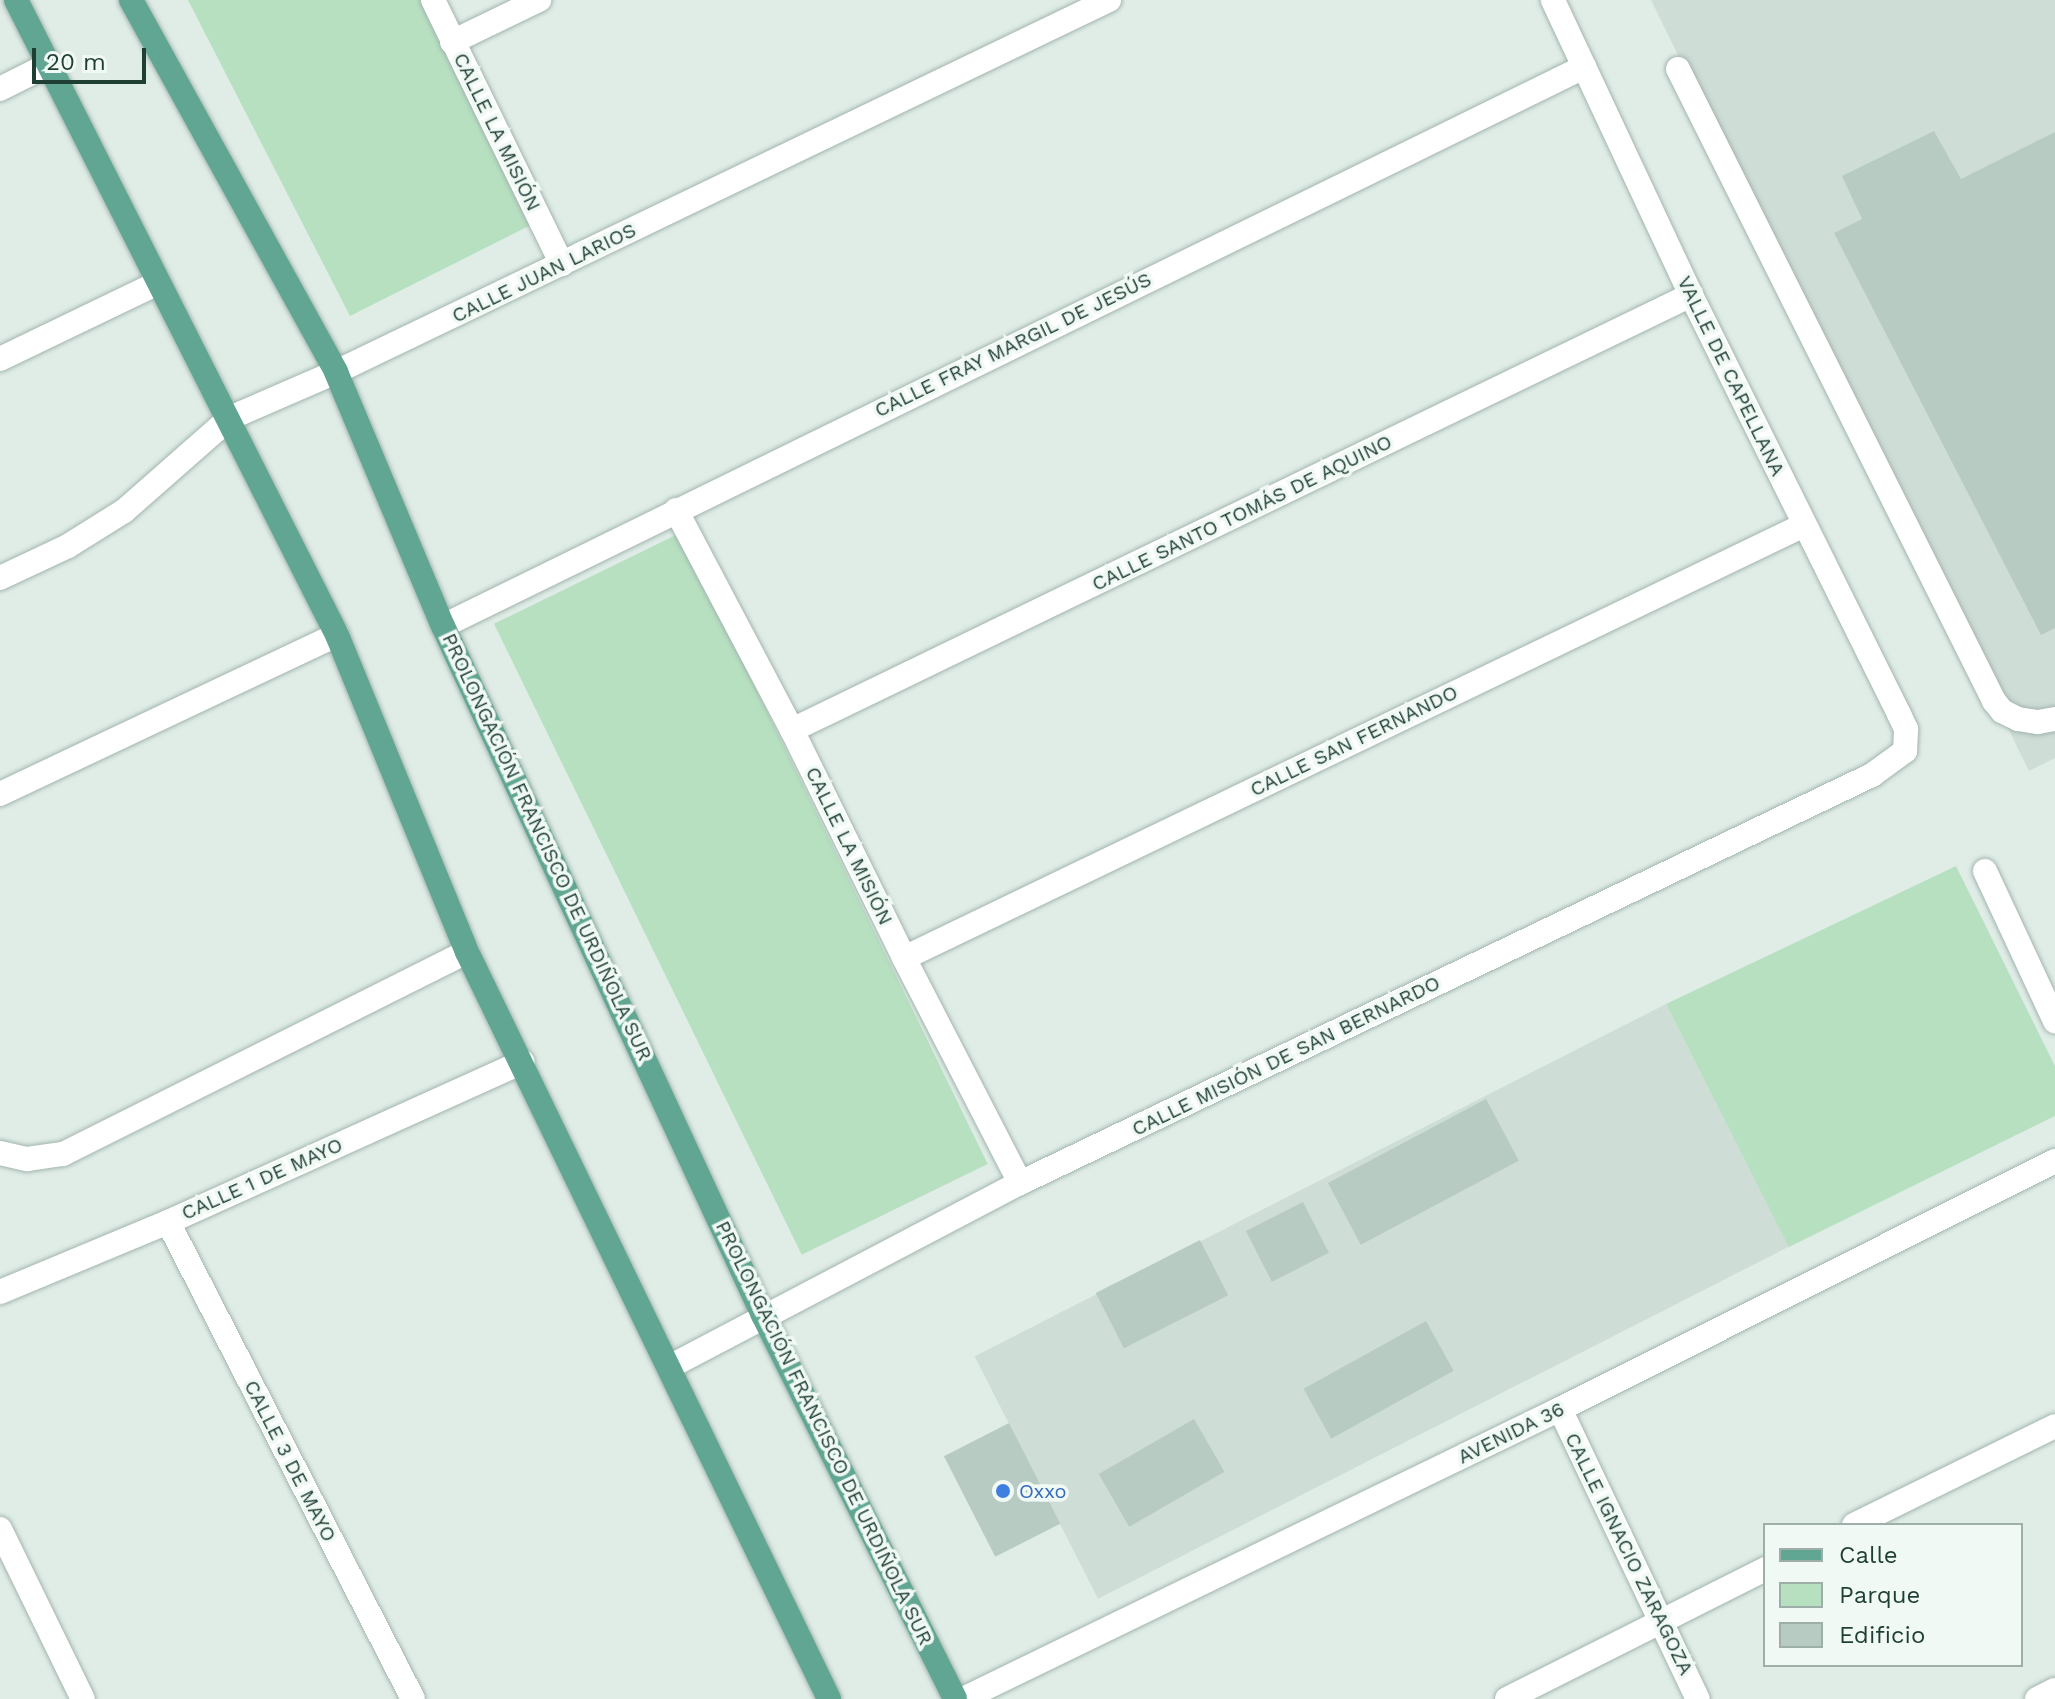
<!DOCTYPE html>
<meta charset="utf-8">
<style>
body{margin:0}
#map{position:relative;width:2055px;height:1699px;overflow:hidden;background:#e0ede7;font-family:"Work Sans",sans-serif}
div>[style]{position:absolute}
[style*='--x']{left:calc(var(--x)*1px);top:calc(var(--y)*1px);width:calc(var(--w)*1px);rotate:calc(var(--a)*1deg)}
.built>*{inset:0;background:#ceddd6;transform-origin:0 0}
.green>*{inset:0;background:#b7e0c0;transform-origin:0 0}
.building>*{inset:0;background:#b8cbc2;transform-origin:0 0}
.roads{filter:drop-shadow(0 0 2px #a2b5ae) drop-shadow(0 0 2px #a2b5ae)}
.minor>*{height:24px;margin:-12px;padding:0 12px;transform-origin:12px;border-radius:12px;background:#fff}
.major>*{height:24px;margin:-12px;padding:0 12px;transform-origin:12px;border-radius:12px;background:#61a692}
.dots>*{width:22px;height:22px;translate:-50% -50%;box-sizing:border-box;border:4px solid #f1f9f5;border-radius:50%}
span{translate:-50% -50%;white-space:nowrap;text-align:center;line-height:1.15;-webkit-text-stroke:7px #f1f9f5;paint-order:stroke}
.street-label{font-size:20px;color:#1f3f35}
.shop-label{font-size:20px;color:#366cbe}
.left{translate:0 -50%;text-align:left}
.legend{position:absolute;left:1763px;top:1523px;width:260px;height:144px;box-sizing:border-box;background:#f1f9f5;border:2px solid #9dafa8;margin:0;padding:10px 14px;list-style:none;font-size:24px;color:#1f3f35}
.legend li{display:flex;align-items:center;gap:16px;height:40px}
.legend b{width:40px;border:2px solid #9dafa8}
.scale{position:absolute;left:32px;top:48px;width:114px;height:36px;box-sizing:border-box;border:4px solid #1f3f35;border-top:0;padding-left:10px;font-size:24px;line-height:28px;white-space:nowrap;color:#1f3f35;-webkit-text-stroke:6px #f1f9f5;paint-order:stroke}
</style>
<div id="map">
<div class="built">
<div style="clip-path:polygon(1651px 0,2055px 0,2055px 758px,2029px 771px)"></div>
<div style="left:1666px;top:1004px;width:272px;height:776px;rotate:63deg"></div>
</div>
<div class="green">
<div style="clip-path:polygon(188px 0,425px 0,533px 224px,350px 316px)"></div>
<div style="left:680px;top:533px;width:702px;height:207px;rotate:64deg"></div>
<div style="clip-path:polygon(1956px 866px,2055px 1066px,2055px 1116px,1789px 1247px,1666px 1004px)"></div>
</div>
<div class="building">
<div style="clip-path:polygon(1934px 131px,1961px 179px,2055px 132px,2055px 628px,2041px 635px,1834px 233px,1862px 219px,1842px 176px)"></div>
<div style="left:1486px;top:1099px;width:70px;height:179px;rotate:62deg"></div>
<div style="left:1303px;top:1202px;width:57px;height:64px;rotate:63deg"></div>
<div style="left:1200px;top:1240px;width:62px;height:117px;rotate:63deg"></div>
<div style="left:1426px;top:1321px;width:57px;height:140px;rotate:61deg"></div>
<div style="left:1194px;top:1419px;width:61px;height:110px;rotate:60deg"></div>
<div style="left:1009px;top:1423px;width:113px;height:73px;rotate:63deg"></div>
</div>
<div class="roads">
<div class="minor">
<div style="--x:433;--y:0;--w:294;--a:64"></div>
<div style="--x:452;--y:42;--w:97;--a:-25.8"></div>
<div style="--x:1678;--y:69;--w:707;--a:63.43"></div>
<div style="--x:1994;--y:701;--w:13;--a:51"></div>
<div style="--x:2002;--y:711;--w:18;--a:27"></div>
<div style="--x:2018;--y:719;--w:20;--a:9"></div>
<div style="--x:2038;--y:722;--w:17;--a:-10"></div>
<div style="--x:0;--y:89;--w:56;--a:-26.6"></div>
<div style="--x:0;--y:359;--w:175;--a:-25.7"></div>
<div style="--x:676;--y:510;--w:249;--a:62.2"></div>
<div style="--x:792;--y:730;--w:254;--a:63.8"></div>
<div style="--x:904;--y:958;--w:253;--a:62.7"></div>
<div style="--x:0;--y:578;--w:75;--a:-25.2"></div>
<div style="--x:68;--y:546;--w:66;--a:-32"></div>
<div style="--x:124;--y:511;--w:141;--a:-41.3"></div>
<div style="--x:230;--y:418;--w:116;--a:-23.5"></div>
<div style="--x:336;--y:372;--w:858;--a:-25.7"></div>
<div style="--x:443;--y:626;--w:1271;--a:-26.1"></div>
<div style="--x:792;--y:730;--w:999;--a:-25.82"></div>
<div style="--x:0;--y:794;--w:373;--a:-25.3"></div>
<div style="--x:1985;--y:871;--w:166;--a:65"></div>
<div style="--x:904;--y:958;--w:999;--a:-25.69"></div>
<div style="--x:0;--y:1153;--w:28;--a:13"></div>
<div style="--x:27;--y:1159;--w:36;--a:-8"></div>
<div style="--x:63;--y:1154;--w:452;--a:-26.6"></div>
<div style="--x:168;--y:1222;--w:536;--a:62.81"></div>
<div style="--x:0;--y:1292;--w:182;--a:-22.6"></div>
<div style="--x:168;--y:1222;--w:389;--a:-24.3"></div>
<div style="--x:669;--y:1367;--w:396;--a:-27.7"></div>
<div style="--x:1020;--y:1183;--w:945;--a:-25.59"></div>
<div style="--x:1872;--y:775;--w:41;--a:-36"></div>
<div style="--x:1905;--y:751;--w:22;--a:-87"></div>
<div style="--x:1906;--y:729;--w:17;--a:-115"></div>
<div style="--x:1899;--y:714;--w:468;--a:-116.4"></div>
<div style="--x:1691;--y:295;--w:326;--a:-115.1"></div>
<div style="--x:1560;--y:1409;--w:321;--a:64.6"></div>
<div style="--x:1854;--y:1525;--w:224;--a:-26.2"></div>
<div style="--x:0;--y:1529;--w:189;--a:64"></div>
<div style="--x:963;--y:1699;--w:664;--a:-25.91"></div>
<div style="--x:1560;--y:1409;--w:554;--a:-26.61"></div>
<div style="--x:1507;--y:1699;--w:289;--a:-26.7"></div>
<div style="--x:2037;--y:1699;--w:20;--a:-27"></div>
</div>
<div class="major">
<div style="--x:16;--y:0;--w:712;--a:63.18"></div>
<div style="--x:337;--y:635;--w:343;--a:67.7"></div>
<div style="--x:467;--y:952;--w:830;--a:64.14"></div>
<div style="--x:131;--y:0;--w:425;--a:61.1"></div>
<div style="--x:336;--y:372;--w:276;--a:67.2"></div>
<div style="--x:443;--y:626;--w:760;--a:65.09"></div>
<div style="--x:763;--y:1315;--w:429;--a:63.4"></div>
</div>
</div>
<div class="dots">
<div style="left:1003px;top:1491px;background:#3f7fe0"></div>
</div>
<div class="street-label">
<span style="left:497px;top:132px;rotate:64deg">CALLE LA MISIÓN</span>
<span style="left:544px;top:273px;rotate:-26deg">CALLE JUAN LARIOS</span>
<span style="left:1013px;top:345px;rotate:-26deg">CALLE FRAY MARGIL DE JESÚS</span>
<span style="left:1731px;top:376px;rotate:64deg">VALLE DE CAPELLANA</span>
<span style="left:1242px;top:513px;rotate:-26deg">CALLE SANTO TOMÁS DE AQUINO</span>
<span style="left:1354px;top:741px;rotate:-26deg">CALLE SAN FERNANDO</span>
<span style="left:849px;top:846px;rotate:64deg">CALLE LA MISIÓN</span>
<span style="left:547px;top:847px;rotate:65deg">PROLONGACIÓN FRANCISCO DE URDIÑOLA SUR</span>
<span style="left:1286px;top:1056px;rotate:-26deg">CALLE MISIÓN DE SAN BERNARDO</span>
<span style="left:262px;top:1179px;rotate:-24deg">CALLE 1 DE MAYO</span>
<span style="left:824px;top:1433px;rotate:64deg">PROLONGACIÓN FRANCISCO DE URDIÑOLA SUR</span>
<span style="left:1511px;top:1433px;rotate:-26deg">AVENIDA 36</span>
<span style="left:290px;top:1461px;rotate:63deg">CALLE 3 DE MAYO</span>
<span style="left:1629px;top:1554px;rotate:64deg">CALLE IGNACIO ZARAGOZA</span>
</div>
<div class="shop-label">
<span class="left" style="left:1019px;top:1491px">Oxxo</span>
</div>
<ul class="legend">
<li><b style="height:10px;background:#61a692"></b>Calle</li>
<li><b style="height:22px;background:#b7e0c0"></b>Parque</li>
<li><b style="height:22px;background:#b8cbc2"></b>Edificio</li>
</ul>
<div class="scale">20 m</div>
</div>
